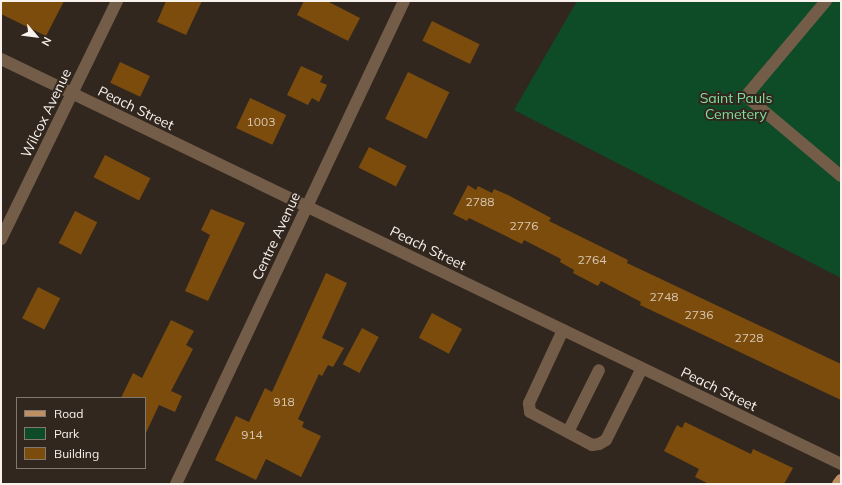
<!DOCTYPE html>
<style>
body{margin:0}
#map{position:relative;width:842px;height:485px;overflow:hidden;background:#31271f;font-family:Mulish,sans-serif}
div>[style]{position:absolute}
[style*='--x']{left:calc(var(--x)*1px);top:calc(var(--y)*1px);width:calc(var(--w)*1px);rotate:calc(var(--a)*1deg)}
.green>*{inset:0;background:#0e4b27}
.building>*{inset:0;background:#7c4c0d;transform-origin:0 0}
.minor>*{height:12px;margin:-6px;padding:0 6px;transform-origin:6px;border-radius:6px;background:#735d48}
.major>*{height:12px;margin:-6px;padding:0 6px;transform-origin:6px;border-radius:6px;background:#bd8f62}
span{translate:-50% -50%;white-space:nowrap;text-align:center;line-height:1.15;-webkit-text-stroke:4px #31271f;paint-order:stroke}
.number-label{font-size:12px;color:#d9c8b4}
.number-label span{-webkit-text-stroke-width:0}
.park-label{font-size:14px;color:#83de9d}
.street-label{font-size:14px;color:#f8f1ec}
.frame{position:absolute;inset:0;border:2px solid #f8f1ec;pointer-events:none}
.legend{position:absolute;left:16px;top:397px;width:130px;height:72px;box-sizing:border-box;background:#31271f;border:1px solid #817871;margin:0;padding:5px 7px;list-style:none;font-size:12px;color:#f8f1ec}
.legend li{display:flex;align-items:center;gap:8px;height:20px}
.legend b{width:20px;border:1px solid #817871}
.north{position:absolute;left:16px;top:16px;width:40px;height:40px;-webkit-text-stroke:3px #31271f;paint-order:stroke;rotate:118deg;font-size:11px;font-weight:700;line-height:16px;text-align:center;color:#f8f1ec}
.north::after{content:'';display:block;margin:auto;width:14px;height:18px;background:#f8f1ec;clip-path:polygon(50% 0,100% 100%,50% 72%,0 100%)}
</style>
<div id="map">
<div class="green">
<div style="clip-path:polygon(577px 1px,841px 1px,841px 278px,514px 110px)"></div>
</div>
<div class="building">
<div style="clip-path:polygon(1px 1px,64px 1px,46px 36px,1px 14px)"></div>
<div style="clip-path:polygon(166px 1px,202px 1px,186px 35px,157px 22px)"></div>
<div style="clip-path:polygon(304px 1px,327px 1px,360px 18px,348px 41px,297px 15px)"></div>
<div style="left:432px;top:21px;width:53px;height:22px;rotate:26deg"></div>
<div style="left:120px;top:62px;width:33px;height:23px;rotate:25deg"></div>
<div style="clip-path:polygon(301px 66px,323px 76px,320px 82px,327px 85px,319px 102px,312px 98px,308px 105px,287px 95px)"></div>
<div style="left:408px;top:72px;width:46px;height:52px;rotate:26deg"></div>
<div style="left:250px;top:98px;width:40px;height:33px;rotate:25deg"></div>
<div style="left:369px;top:147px;width:42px;height:23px;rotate:27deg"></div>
<div style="left:105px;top:155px;width:51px;height:25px;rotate:27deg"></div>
<div style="clip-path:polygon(468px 185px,476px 190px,478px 186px,492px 193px,494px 189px,508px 195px,551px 218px,549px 221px,628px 260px,627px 263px,841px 364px,841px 400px,640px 305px,641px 302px,601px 281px,598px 286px,573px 273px,574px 270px,560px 262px,561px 259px,524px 240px,522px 244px,469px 218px,467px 221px,453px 214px)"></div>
<div style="clip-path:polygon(211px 209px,245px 223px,208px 301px,185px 291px,210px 235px,201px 230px)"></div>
<div style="left:75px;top:211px;width:25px;height:36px;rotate:27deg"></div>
<div style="clip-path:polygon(326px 273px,347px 283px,322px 338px,344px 348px,333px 367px,328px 365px,322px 376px,319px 374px,298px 419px,304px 422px,302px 427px,321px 436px,301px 477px,266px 459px,256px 480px,215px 460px,236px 416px,249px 422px,265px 388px,272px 392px)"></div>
<div style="left:38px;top:287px;width:25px;height:35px;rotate:27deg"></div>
<div style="left:432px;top:313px;width:34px;height:28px;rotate:28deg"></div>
<div style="clip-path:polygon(171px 320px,194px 331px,186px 345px,193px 349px,171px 391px,182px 396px,175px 412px,159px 405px,145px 435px,145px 398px,121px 398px,133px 373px,142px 378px)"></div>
<div style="left:362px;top:328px;width:19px;height:41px;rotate:28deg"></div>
<div style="clip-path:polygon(685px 422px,751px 454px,753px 449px,793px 468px,784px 484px,709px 484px,695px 477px,699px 469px,664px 451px,677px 425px,682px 428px)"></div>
</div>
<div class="minor">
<div style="--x:826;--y:1;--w:124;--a:130.1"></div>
<div style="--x:746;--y:96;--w:124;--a:40.1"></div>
<div style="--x:1;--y:59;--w:933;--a:25.74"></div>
<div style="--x:1;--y:239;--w:265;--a:-64"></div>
<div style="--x:563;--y:330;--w:81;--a:115"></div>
<div style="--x:529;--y:403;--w:9;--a:84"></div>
<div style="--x:530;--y:412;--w:70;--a:28"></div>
<div style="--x:592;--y:445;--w:7;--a:-8"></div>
<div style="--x:599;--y:444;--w:8;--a:-30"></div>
<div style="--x:606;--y:440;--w:80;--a:-63.4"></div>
<div style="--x:568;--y:432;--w:69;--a:-63.4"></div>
<div style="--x:176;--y:484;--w:534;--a:-64.73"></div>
</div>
<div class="major">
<div style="--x:838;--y:484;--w:5;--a:-53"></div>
</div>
<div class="number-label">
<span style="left:261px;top:122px">1003</span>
<span style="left:480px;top:202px">2788</span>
<span style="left:524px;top:226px">2776</span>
<span style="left:592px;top:260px">2764</span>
<span style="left:664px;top:297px">2748</span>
<span style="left:699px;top:315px">2736</span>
<span style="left:749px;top:338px">2728</span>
<span style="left:284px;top:402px">918</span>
<span style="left:252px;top:435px">914</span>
</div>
<div class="park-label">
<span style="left:736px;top:106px">Saint Pauls<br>Cemetery</span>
</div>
<div class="street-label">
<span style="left:136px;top:108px;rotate:26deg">Peach Street</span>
<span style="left:46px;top:113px;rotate:-64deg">Wilcox Avenue</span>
<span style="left:276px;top:236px;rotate:-65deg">Centre Avenue</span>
<span style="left:428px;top:248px;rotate:26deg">Peach Street</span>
<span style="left:719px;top:389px;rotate:26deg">Peach Street</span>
</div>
<div class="frame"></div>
<ul class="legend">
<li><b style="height:5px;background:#bd8f62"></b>Road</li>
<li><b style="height:11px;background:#0e4b27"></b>Park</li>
<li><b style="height:11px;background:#7c4c0d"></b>Building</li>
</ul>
<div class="north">N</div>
</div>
